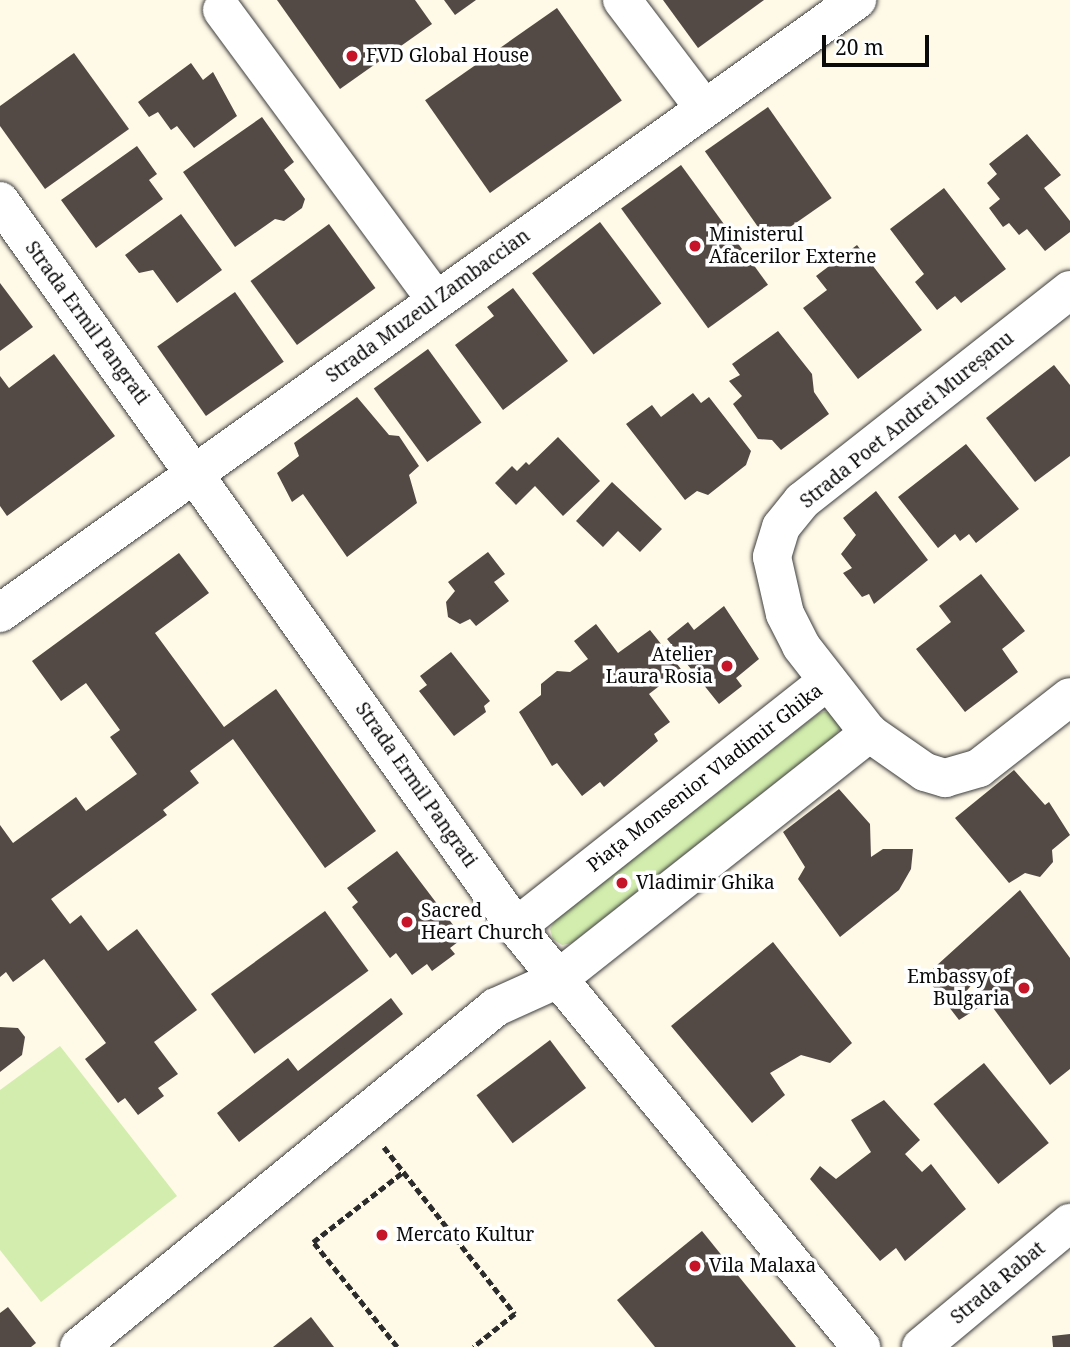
<!DOCTYPE html>
<meta charset="utf-8">
<style>
body{margin:0}
#map{position:relative;width:1070px;height:1347px;overflow:hidden;background:#fff9e7;font-family:"Noto Serif",serif}
div>[style]{position:absolute}
[style*='--x']{left:calc(var(--x)*1px);top:calc(var(--y)*1px);width:calc(var(--w)*1px);rotate:calc(var(--a)*1deg)}
.green>*{inset:0;background:#d2edad}
.building>*{inset:0;background:#534a45;transform-origin:0 0}
.path>*{height:4.5px;margin-top:-2.25px;transform-origin:0;background:repeating-linear-gradient(90deg,#2c2c2c 0 7px,transparent 0 10.5px)}
.roads{filter:drop-shadow(0 0 2px #3d3d3d) drop-shadow(0 0 2px #3d3d3d)}
.minor>*{height:38px;margin:-19px;padding:0 19px;transform-origin:19px;border-radius:19px;background:#fff}
.dots>*{width:19px;height:19px;translate:-50% -50%;box-sizing:border-box;border:4px solid #fff;border-radius:50%}
span{translate:-50% -50%;white-space:nowrap;text-align:center;line-height:1.15;-webkit-text-stroke:7px #fff;paint-order:stroke}
.poi-label{font-size:19px;color:#0a0a0a}
.left{translate:0 -50%;text-align:left}
.right{translate:-100% -50%;text-align:right}
.street-label{font-size:19px;color:#0a0a0a}
.scale{position:absolute;left:822px;top:35px;width:107px;height:32px;box-sizing:border-box;border:4px solid #0a0a0a;border-top:0;padding-left:9px;font-size:21px;line-height:24px;white-space:nowrap;color:#0a0a0a;-webkit-text-stroke:5px #fff;paint-order:stroke}
</style>
<div id="map">
<div class="green">
<div style="clip-path:polygon(830px 711px,841px 726px,836px 735px,572px 943px,562px 945px,553px 939px,550px 929px,555px 920px,819px 713px)"></div>
<div style="clip-path:polygon(60px 1046px,177px 1196px,41px 1302px,0 1250px,0 1090px)"></div>
</div>
<div class="building">
<div style="clip-path:polygon(277px 0,415px 0,432px 24px,340px 89px)"></div>
<div style="clip-path:polygon(444px 0,476px 0,455px 15px)"></div>
<div style="clip-path:polygon(663px 0,764px 0,698px 48px)"></div>
<div style="left:557px;top:8px;width:113px;height:161px;rotate:55deg"></div>
<div style="clip-path:polygon(74px 53px,129px 129px,45px 189px,0 126px,0 106px)"></div>
<div style="clip-path:polygon(191px 63px,203px 80px,213px 72px,237px 116px,194px 148px,177px 126px,171px 130px,158px 112px,149px 117px,138px 102px)"></div>
<div style="left:768px;top:107px;width:111px;height:77px;rotate:55deg"></div>
<div style="clip-path:polygon(262px 117px,294px 162px,284px 170px,305px 199px,302px 208px,284px 221px,275px 219px,235px 247px,183px 172px)"></div>
<div style="clip-path:polygon(1027px 134px,1061px 175px,1044px 188px,1070px 221px,1070px 232px,1045px 251px,1027px 229px,1019px 235px,1009px 223px,1003px 227px,989px 208px,1000px 199px,987px 183px,997px 174px,989px 164px)"></div>
<div style="clip-path:polygon(137px 146px,157px 174px,149px 180px,163px 199px,96px 248px,61px 200px)"></div>
<div style="left:681px;top:165px;width:148px;height:74px;rotate:54deg"></div>
<div style="clip-path:polygon(944px 188px,1006px 269px,961px 303px,955px 296px,937px 310px,915px 282px,924px 274px,890px 229px)"></div>
<div style="clip-path:polygon(181px 214px,222px 270px,177px 303px,153px 270px,139px 273px,125px 255px)"></div>
<div style="left:600px;top:222px;width:102px;height:85px;rotate:53deg"></div>
<div style="left:329px;top:224px;width:79px;height:97px;rotate:54deg"></div>
<div style="clip-path:polygon(857px 245px,922px 330px,858px 379px,803px 308px,827px 290px,816px 276px)"></div>
<div style="clip-path:polygon(0 283px,33px 327px,0 351px)"></div>
<div style="clip-path:polygon(513px 288px,568px 361px,503px 410px,455px 345px,494px 316px,487px 307px)"></div>
<div style="left:235px;top:292px;width:85px;height:95px;rotate:55deg"></div>
<div style="clip-path:polygon(778px 331px,812px 374px,814px 392px,829px 414px,781px 450px,772px 440px,758px 439px,733px 404px,742px 396px,729px 381px,740px 375px,732px 364px)"></div>
<div style="left:428px;top:349px;width:91px;height:67px;rotate:54deg"></div>
<div style="clip-path:polygon(54px 354px,115px 436px,7px 516px,0 506px,0 376px,9px 388px)"></div>
<div style="clip-path:polygon(1054px 365px,1070px 385px,1070px 456px,1035px 482px,986px 418px)"></div>
<div style="clip-path:polygon(693px 393px,701px 403px,709px 397px,751px 451px,746px 465px,708px 495px,697px 491px,685px 500px,626px 424px,652px 405px,661px 417px)"></div>
<div style="clip-path:polygon(357px 397px,389px 435px,399px 436px,419px 466px,409px 475px,417px 503px,347px 557px,303px 494px,292px 502px,277px 473px,299px 456px,294px 443px)"></div>
<div style="clip-path:polygon(558px 437px,600px 481px,563px 516px,535px 486px,516px 505px,495px 483px,512px 466px,517px 471px,526px 462px,529px 465px)"></div>
<div style="clip-path:polygon(966px 444px,1019px 509px,976px 543px,969px 534px,960px 541px,955px 534px,938px 548px,898px 497px)"></div>
<div style="clip-path:polygon(612px 482px,662px 529px,640px 552px,618px 531px,603px 547px,576px 521px)"></div>
<div style="clip-path:polygon(876px 491px,928px 560px,874px 604px,869px 594px,862px 597px,843px 573px,852px 568px,841px 554px,856px 535px,843px 518px)"></div>
<div style="clip-path:polygon(488px 552px,505px 574px,494px 582px,509px 601px,476px 626px,470px 619px,460px 624px,448px 617px,446px 602px,455px 591px,448px 582px)"></div>
<div style="clip-path:polygon(179px 553px,209px 593px,155px 633px,224px 727px,276px 689px,376px 831px,325px 868px,233px 739px,190px 771px,199px 783px,163px 810px,167px 815px,51px 899px,70px 924px,81px 915px,108px 951px,137px 929px,197px 1010px,154px 1042px,178px 1074px,158px 1088px,164px 1096px,138px 1115px,125px 1098px,118px 1103px,85px 1059px,106px 1043px,44px 959px,13px 982px,6px 972px,0 977px,0 825px,13px 843px,76px 797px,86px 811px,137px 774px,110px 737px,120px 730px,86px 683px,61px 701px,32px 661px)"></div>
<div style="clip-path:polygon(981px 574px,1025px 631px,1002px 649px,1018px 672px,965px 712px,916px 649px,951px 622px,939px 606px)"></div>
<div style="clip-path:polygon(724px 606px,759px 659px,736px 678px,742px 686px,719px 704px,667px 639px,688px 622px,694px 630px)"></div>
<div style="clip-path:polygon(596px 624px,618px 653px,650px 630px,681px 669px,649px 694px,670px 722px,654px 734px,658px 741px,604px 787px,600px 782px,582px 796px,557px 763px,552px 766px,519px 712px,541px 695px,541px 684px,557px 671px,570px 672px,588px 659px,574px 641px)"></div>
<div style="clip-path:polygon(451px 652px,490px 701px,484px 706px,486px 712px,454px 736px,419px 691px,427px 685px,420px 676px)"></div>
<div style="clip-path:polygon(1014px 770px,1045px 805px,1049px 802px,1070px 835px,1052px 850px,1053px 862px,1040px 877px,1025px 873px,1009px 883px,955px 818px)"></div>
<div style="clip-path:polygon(839px 789px,870px 824px,871px 857px,883px 849px,913px 849px,911px 869px,899px 890px,840px 937px,798px 879px,805px 867px,783px 832px)"></div>
<div style="clip-path:polygon(397px 851px,463px 938px,450px 948px,455px 954px,432px 971px,427px 964px,412px 975px,396px 953px,390px 958px,352px 907px,358px 902px,347px 888px)"></div>
<div style="clip-path:polygon(1020px 890px,1070px 958px,1070px 1069px,1050px 1085px,974px 982px,964px 994px,978px 1008px,959px 1020px,925px 976px)"></div>
<div style="left:325px;top:911px;width:74px;height:141px;rotate:54deg"></div>
<div style="clip-path:polygon(773px 942px,852px 1043px,830px 1063px,801px 1055px,770px 1073px,785px 1095px,752px 1123px,671px 1026px)"></div>
<div style="clip-path:polygon(391px 998px,403px 1014px,239px 1142px,217px 1113px,288px 1058px,298px 1071px)"></div>
<div style="clip-path:polygon(0 1027px,18px 1028px,25px 1037px,22px 1055px,0 1072px)"></div>
<div style="left:550px;top:1040px;width:60px;height:92px;rotate:53deg"></div>
<div style="left:984px;top:1063px;width:103px;height:65px;rotate:51deg"></div>
<div style="clip-path:polygon(884px 1100px,920px 1140px,905px 1154px,922px 1172px,931px 1164px,966px 1209px,905px 1261px,896px 1248px,880px 1261px,810px 1179px,820px 1166px,836px 1179px,871px 1152px,851px 1120px)"></div>
<div style="clip-path:polygon(702px 1231px,796px 1347px,655px 1347px,617px 1300px)"></div>
<div style="clip-path:polygon(8px 1307px,36px 1343px,31px 1347px,0 1347px,0 1313px)"></div>
<div style="clip-path:polygon(311px 1317px,334px 1347px,273px 1347px)"></div>
<div style="clip-path:polygon(1070px 1334px,1070px 1347px,1053px 1347px,1052px 1336px)"></div>
</div>
<div class="path">
<div style="--x:384;--y:1147;--w:212;--a:51.9"></div>
<div style="--x:515;--y:1314;--w:53;--a:141.2"></div>
<div style="--x:397;--y:1347;--w:134;--a:-128.7"></div>
<div style="--x:313;--y:1242;--w:114;--a:-37.9"></div>
</div>
<div class="roads">
<div class="minor">
<div style="--x:622;--y:0;--w:136;--a:52.8"></div>
<div style="--x:222;--y:10;--w:360;--a:53.6"></div>
<div style="--x:0;--y:201;--w:891;--a:54.6"></div>
<div style="--x:516;--y:927;--w:544;--a:50.6"></div>
<div style="--x:1070;--y:290;--w:341;--a:141.8"></div>
<div style="--x:802;--y:501;--w:33;--a:129"></div>
<div style="--x:781;--y:527;--w:31;--a:107"></div>
<div style="--x:772;--y:557;--w:58;--a:77.2"></div>
<div style="--x:785;--y:614;--w:36;--a:63"></div>
<div style="--x:801;--y:646;--w:110;--a:52"></div>
<div style="--x:869;--y:733;--w:68;--a:34.9"></div>
<div style="--x:925;--y:772;--w:21;--a:17"></div>
<div style="--x:945;--y:778;--w:35;--a:-16"></div>
<div style="--x:979;--y:768;--w:115;--a:-38"></div>
<div style="--x:0;--y:613;--w:1054;--a:-35.58"></div>
<div style="--x:516;--y:927;--w:397;--a:-38.3"></div>
<div style="--x:79;--y:1347;--w:538;--a:-39.19"></div>
<div style="--x:496;--y:1007;--w:68;--a:-24.3"></div>
<div style="--x:558;--y:979;--w:397;--a:-38.3"></div>
<div style="--x:921;--y:1347;--w:194;--a:-39.8"></div>
</div>
</div>
<div class="dots">
<div style="left:352px;top:56px;background:#c61529"></div>
<div style="left:695px;top:246px;background:#c61529"></div>
<div style="left:727px;top:666px;background:#c61529"></div>
<div style="left:622px;top:883px;background:#c61529"></div>
<div style="left:407px;top:922px;background:#c61529"></div>
<div style="left:1024px;top:988px;background:#c61529"></div>
<div style="left:382px;top:1235px;background:#c61529"></div>
<div style="left:695px;top:1266px;background:#c61529"></div>
</div>
<div class="poi-label">
<span class="left" style="left:366px;top:56px">FVD Global House</span>
<span class="left" style="left:709px;top:246px">Ministerul<br>Afacerilor Externe</span>
<span class="right" style="left:713px;top:666px">Atelier<br>Laura Rosia</span>
<span class="left" style="left:636px;top:883px">Vladimir Ghika</span>
<span class="left" style="left:421px;top:922px">Sacred<br>Heart Church</span>
<span class="right" style="left:1010px;top:988px">Embassy of<br>Bulgaria</span>
<span class="left" style="left:396px;top:1235px">Mercato Kultur</span>
<span class="left" style="left:709px;top:1266px">Vila Malaxa</span>
</div>
<div class="street-label">
<span style="left:428px;top:306px;rotate:-36deg">Strada Muzeul Zambaccian</span>
<span style="left:87px;top:323px;rotate:54deg">Strada Ermil Pangrati</span>
<span style="left:907px;top:420px;rotate:-39deg">Strada Poet Andrei Mureșanu</span>
<span style="left:705px;top:778px;rotate:-38deg">Piața Monsenior Vladimir Ghika</span>
<span style="left:416px;top:785px;rotate:55deg">Strada Ermil Pangrati</span>
<span style="left:998px;top:1283px;rotate:-40deg">Strada Rabat</span>
</div>
<div class="scale">20 m</div>
</div>
